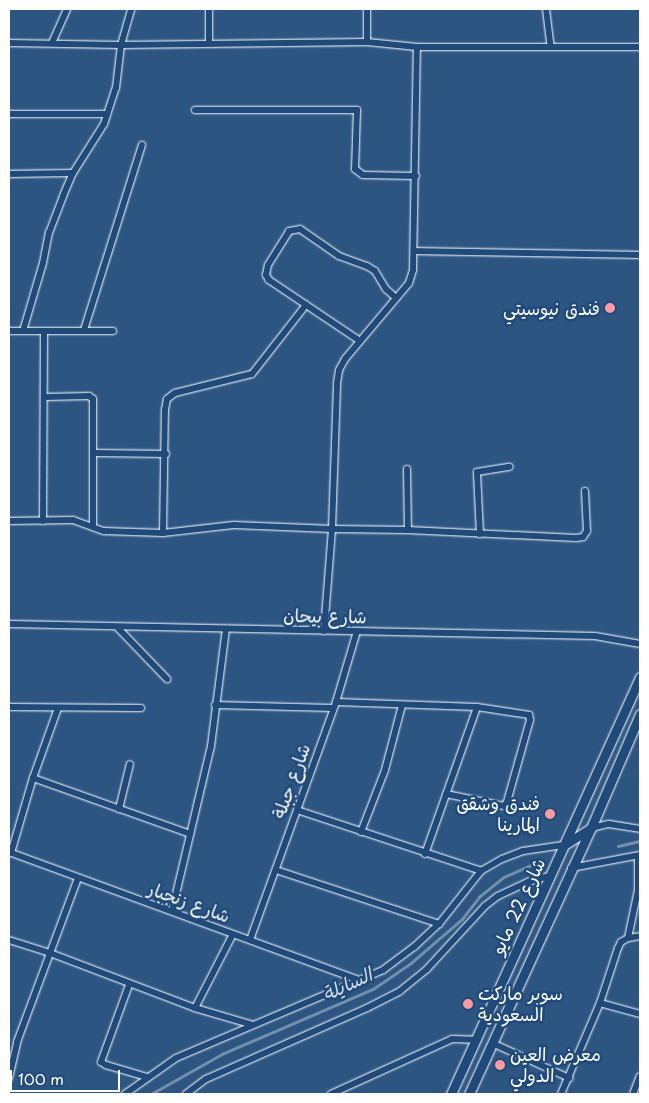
<!DOCTYPE html>
<meta charset="utf-8">
<style>
body{margin:0}
#map{position:relative;width:649px;height:1103px;overflow:hidden;background:#2c5582;font-family:"Playpen Sans","Playpen Sans Arabic",sans-serif}
div>[style]{position:absolute}
[style*='--x']{left:calc(var(--x)*1px);top:calc(var(--y)*1px);width:calc(var(--w)*1px);rotate:calc(var(--a)*1deg)}
.stream>*{height:2.5px;margin:-1.25px;padding:0 1.25px;transform-origin:1.25px;border-radius:1.25px;background:#748fad}
.roads{filter:drop-shadow(0 0 1px #fff) drop-shadow(0 0 1px #fff)}
.minor>*{height:6px;margin:-3px;padding:0 3px;transform-origin:3px;border-radius:3px;background:#1f4a7a}
.secondary>*{height:9px;margin:-4.5px;padding:0 4.5px;transform-origin:4.5px;border-radius:4.5px;background:#1f4a7a}
.dots>*{width:14px;height:14px;translate:-50% -50%;box-sizing:border-box;border:2px solid #1f4a7a;border-radius:50%}
span{translate:-50% -50%;white-space:nowrap;text-align:center;line-height:1.15;-webkit-text-stroke:5px #1f4a7a;paint-order:stroke}
.poi-label{font-size:18px;color:#fff}
.right{translate:-100% -50%;text-align:right}
.left{translate:0 -50%;text-align:left}
.street-label{font-size:18px;color:#fff}
.water-label{font-size:19px;color:#d5dde6;font-style:italic}
.frame{position:absolute;inset:0;border:10px solid #fff;pointer-events:none}
.scale{position:absolute;left:10px;top:1070px;width:110px;height:22px;box-sizing:border-box;border:2px solid #fff;border-top:0;padding-left:6px;font-size:15px;line-height:18px;white-space:nowrap;color:#fff;-webkit-text-stroke:4px #1f4a7a;paint-order:stroke}
</style>
<div id="map">
<div class="stream">
<div style="--x:618;--y:846;--w:23;--a:-13"></div>
<div style="--x:151;--y:1094;--w:81;--a:-29.4"></div>
<div style="--x:222;--y:1054;--w:164;--a:-23.3"></div>
<div style="--x:373;--y:989;--w:46;--a:-34.4"></div>
<div style="--x:411;--y:963;--w:67;--a:-40.8"></div>
<div style="--x:462;--y:919;--w:28;--a:-52"></div>
<div style="--x:479;--y:897;--w:32;--a:-39"></div>
<div style="--x:504;--y:877;--w:30;--a:-24"></div>
</div>
<div class="roads">
<div class="minor">
<div style="--x:367;--y:9;--w:33;--a:90"></div>
<div style="--x:546;--y:9;--w:38;--a:83"></div>
<div style="--x:9;--y:43;--w:112;--a:1"></div>
<div style="--x:121;--y:45;--w:246;--a:-0.7"></div>
<div style="--x:367;--y:42;--w:50;--a:5.7"></div>
<div style="--x:417;--y:47;--w:223;--a:0"></div>
<div style="--x:52;--y:43;--w:37;--a:-66"></div>
<div style="--x:209;--y:43;--w:34;--a:-90"></div>
<div style="--x:195;--y:110;--w:162;--a:0"></div>
<div style="--x:357;--y:110;--w:59;--a:91.9"></div>
<div style="--x:355;--y:169;--w:10;--a:37"></div>
<div style="--x:363;--y:175;--w:53;--a:1.1"></div>
<div style="--x:9;--y:114;--w:98;--a:0"></div>
<div style="--x:9;--y:174;--w:64;--a:-0.9"></div>
<div style="--x:415;--y:251;--w:225;--a:1"></div>
<div style="--x:84;--y:330;--w:194;--a:-72.6"></div>
<div style="--x:9;--y:331;--w:104;--a:0"></div>
<div style="--x:23;--y:331;--w:71;--a:-73.6"></div>
<div style="--x:43;--y:263;--w:31;--a:-79"></div>
<div style="--x:49;--y:233;--w:40;--a:-69"></div>
<div style="--x:63;--y:196;--w:25;--a:-67"></div>
<div style="--x:73;--y:173;--w:58;--a:-57.7"></div>
<div style="--x:104;--y:124;--w:38;--a:-72"></div>
<div style="--x:116;--y:88;--w:43;--a:-83.4"></div>
<div style="--x:121;--y:45;--w:37;--a:-74"></div>
<div style="--x:360;--y:341;--w:110;--a:-146.2"></div>
<div style="--x:269;--y:280;--w:6;--a:-121"></div>
<div style="--x:266;--y:275;--w:10;--a:-79"></div>
<div style="--x:268;--y:265;--w:40;--a:-58"></div>
<div style="--x:289;--y:231;--w:11;--a:-10"></div>
<div style="--x:300;--y:229;--w:47;--a:34.7"></div>
<div style="--x:339;--y:256;--w:30;--a:20"></div>
<div style="--x:367;--y:266;--w:9;--a:32"></div>
<div style="--x:375;--y:271;--w:21;--a:59"></div>
<div style="--x:386;--y:289;--w:13;--a:42"></div>
<div style="--x:45;--y:397;--w:44;--a:-1.3"></div>
<div style="--x:89;--y:396;--w:5;--a:37"></div>
<div style="--x:93;--y:399;--w:127;--a:90"></div>
<div style="--x:95;--y:453;--w:71;--a:0.8"></div>
<div style="--x:407;--y:469;--w:61;--a:89.1"></div>
<div style="--x:9;--y:521;--w:64;--a:-0.9"></div>
<div style="--x:73;--y:520;--w:33;--a:20"></div>
<div style="--x:104;--y:531;--w:59;--a:1.9"></div>
<div style="--x:163;--y:533;--w:71;--a:-6.4"></div>
<div style="--x:234;--y:525;--w:98;--a:2.3"></div>
<div style="--x:332;--y:529;--w:76;--a:0.8"></div>
<div style="--x:408;--y:530;--w:168;--a:2.7"></div>
<div style="--x:576;--y:538;--w:7;--a:-8"></div>
<div style="--x:583;--y:537;--w:7;--a:-56"></div>
<div style="--x:587;--y:531;--w:40;--a:-92.9"></div>
<div style="--x:43;--y:521;--w:190;--a:-89.7"></div>
<div style="--x:163;--y:533;--w:123;--a:-89.1"></div>
<div style="--x:165;--y:410;--w:11;--a:-80"></div>
<div style="--x:167;--y:399;--w:10;--a:-37"></div>
<div style="--x:175;--y:393;--w:79;--a:-13.9"></div>
<div style="--x:252;--y:374;--w:88;--a:-52"></div>
<div style="--x:480;--y:534;--w:62;--a:-92.8"></div>
<div style="--x:477;--y:472;--w:33;--a:-9"></div>
<div style="--x:9;--y:624;--w:586;--a:1.17"></div>
<div style="--x:595;--y:636;--w:46;--a:10.1"></div>
<div style="--x:118;--y:628;--w:71;--a:46.1"></div>
<div style="--x:324;--y:631;--w:102;--a:-85.5"></div>
<div style="--x:332;--y:529;--w:146;--a:-88"></div>
<div style="--x:337;--y:383;--w:13;--a:-81"></div>
<div style="--x:339;--y:370;--w:13;--a:-61"></div>
<div style="--x:345;--y:359;--w:99;--a:-49.9"></div>
<div style="--x:409;--y:283;--w:14;--a:-73"></div>
<div style="--x:413;--y:270;--w:223;--a:-89"></div>
<div style="--x:336;--y:702;--w:141;--a:2"></div>
<div style="--x:477;--y:707;--w:53;--a:8.7"></div>
<div style="--x:529;--y:715;--w:5;--a:79"></div>
<div style="--x:530;--y:720;--w:85;--a:105.7"></div>
<div style="--x:507;--y:802;--w:5;--a:127"></div>
<div style="--x:504;--y:806;--w:59;--a:-168.3"></div>
<div style="--x:215;--y:705;--w:118;--a:1.5"></div>
<div style="--x:9;--y:707;--w:132;--a:0.4"></div>
<div style="--x:33;--y:778;--w:167;--a:19.6"></div>
<div style="--x:119;--y:809;--w:46;--a:-76.3"></div>
<div style="--x:297;--y:810;--w:194;--a:18.3"></div>
<div style="--x:591;--y:828;--w:18;--a:-13"></div>
<div style="--x:609;--y:824;--w:31;--a:9"></div>
<div style="--x:361;--y:832;--w:66;--a:-68.8"></div>
<div style="--x:385;--y:770;--w:67;--a:-75.3"></div>
<div style="--x:9;--y:852;--w:372;--a:20.1"></div>
<div style="--x:11;--y:853;--w:78;--a:-73.7"></div>
<div style="--x:33;--y:778;--w:74;--a:-70.3"></div>
<div style="--x:425;--y:854;--w:156;--a:-70.5"></div>
<div style="--x:571;--y:868;--w:70;--a:-10.7"></div>
<div style="--x:276;--y:870;--w:172;--a:18.3"></div>
<div style="--x:172;--y:911;--w:170;--a:-76.7"></div>
<div style="--x:211;--y:746;--w:118;--a:-82.7"></div>
<div style="--x:628;--y:938;--w:49;--a:-78.2"></div>
<div style="--x:638;--y:890;--w:34;--a:-90"></div>
<div style="--x:9;--y:940;--w:43;--a:17.6"></div>
<div style="--x:50;--y:953;--w:155;--a:20.8"></div>
<div style="--x:195;--y:1008;--w:60;--a:16.3"></div>
<div style="--x:250;--y:940;--w:253;--a:-70.1"></div>
<div style="--x:336;--y:702;--w:74;--a:-73.5"></div>
<div style="--x:129;--y:985;--w:82;--a:110"></div>
<div style="--x:101;--y:1062;--w:6;--a:31"></div>
<div style="--x:106;--y:1065;--w:43;--a:16.3"></div>
<div style="--x:600;--y:1003;--w:41;--a:15.4"></div>
<div style="--x:195;--y:1008;--w:83;--a:-62.8"></div>
<div style="--x:492;--y:1043;--w:85;--a:24.4"></div>
<div style="--x:9;--y:1078;--w:37;--a:-77"></div>
<div style="--x:17;--y:1042;--w:175;--a:-69.6"></div>
<div style="--x:125;--y:1094;--w:62;--a:-35.2"></div>
<div style="--x:176;--y:1058;--w:225;--a:-23"></div>
<div style="--x:383;--y:970;--w:39;--a:-37"></div>
<div style="--x:414;--y:947;--w:34;--a:-43"></div>
<div style="--x:439;--y:924;--w:68;--a:-51.6"></div>
<div style="--x:481;--y:871;--w:24;--a:-30"></div>
<div style="--x:502;--y:859;--w:22;--a:-21"></div>
<div style="--x:523;--y:851;--w:41;--a:-8.3"></div>
<div style="--x:186;--y:1094;--w:25;--a:-37"></div>
<div style="--x:206;--y:1079;--w:176;--a:-23.8"></div>
<div style="--x:367;--y:1008;--w:37;--a:-27"></div>
<div style="--x:400;--y:991;--w:35;--a:-39"></div>
<div style="--x:427;--y:969;--w:86;--a:-47.4"></div>
<div style="--x:485;--y:906;--w:16;--a:-38"></div>
<div style="--x:498;--y:896;--w:33;--a:-25"></div>
<div style="--x:528;--y:882;--w:22;--a:-16"></div>
<div style="--x:331;--y:1094;--w:133;--a:-24.4"></div>
<div style="--x:452;--y:1039;--w:24;--a:2"></div>
<div style="--x:561;--y:1094;--w:99;--a:-66.8"></div>
<div style="--x:600;--y:1003;--w:58;--a:-71.9"></div>
<div style="--x:618;--y:948;--w:7;--a:-63"></div>
<div style="--x:621;--y:942;--w:8;--a:-30"></div>
<div style="--x:628;--y:938;--w:12;--a:-9"></div>
<div style="--x:633;--y:1094;--w:19;--a:-69"></div>
</div>
<div class="secondary">
<div style="--x:564;--y:845;--w:32;--a:-32"></div>
<div style="--x:451;--y:1094;--w:458;--a:-65.6"></div>
<div style="--x:469;--y:1094;--w:293;--a:-65.4"></div>
<div style="--x:591;--y:828;--w:124;--a:-66.7"></div>
</div>
</div>
<div class="dots">
<div style="left:610px;top:308px;background:#ff9aa2"></div>
<div style="left:550px;top:814px;background:#ff9aa2"></div>
<div style="left:468px;top:1004px;background:#ff9aa2"></div>
<div style="left:500px;top:1065px;background:#ff9aa2"></div>
</div>
<div class="poi-label">
<span class="right" style="left:600px;top:308px">فندق نيوسيتي</span>
<span class="right" style="left:540px;top:814px">فندق وشقق<br>المارينا</span>
<span class="left" style="left:478px;top:1004px">سوبر ماركت<br>السعودية</span>
<span class="left" style="left:510px;top:1065px">معرض العين<br>الدولي</span>
</div>
<div class="street-label">
<span style="left:325px;top:616px;rotate:1deg">شارع بيحان</span>
<span style="left:291px;top:781px;rotate:-70deg">شارع جبلة</span>
<span style="left:189px;top:902px;rotate:20deg">شارع زنجبار</span>
<span style="left:518px;top:906px;rotate:-65deg">شارع 22 مايو</span>
</div>
<div class="water-label">
<span style="left:347px;top:984px;rotate:-25deg">السايلة</span>
</div>
<div class="frame"></div>
<div class="scale">100 m</div>
</div>
